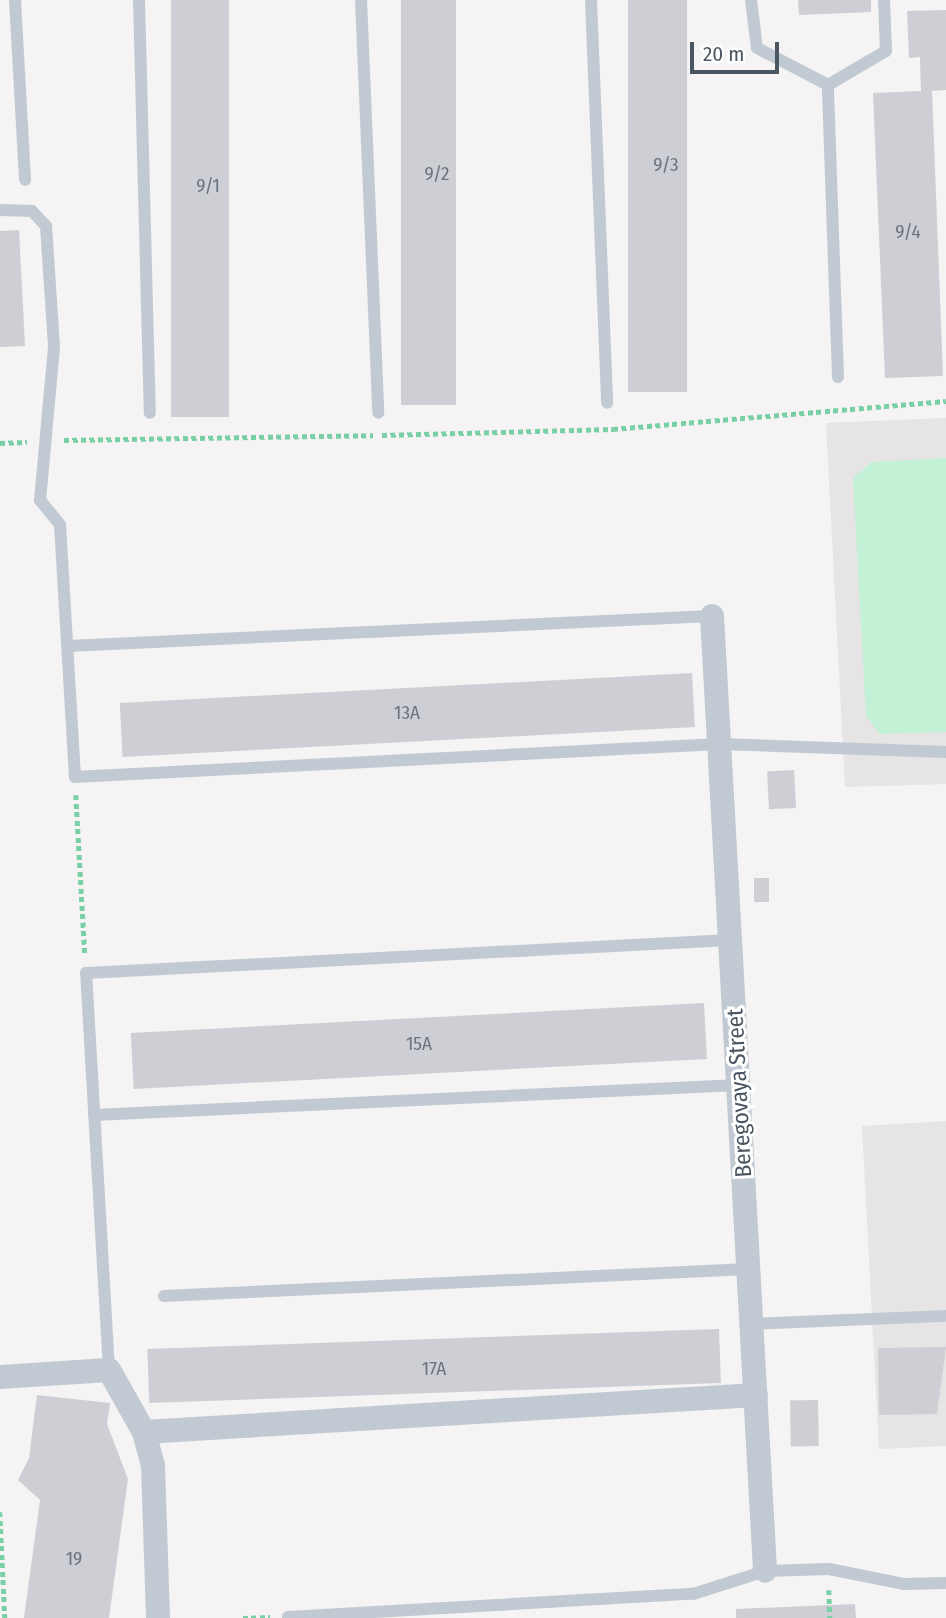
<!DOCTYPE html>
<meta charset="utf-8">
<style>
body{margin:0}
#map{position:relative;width:946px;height:1618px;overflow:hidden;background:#f5f3f3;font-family:"Fira Sans Condensed",sans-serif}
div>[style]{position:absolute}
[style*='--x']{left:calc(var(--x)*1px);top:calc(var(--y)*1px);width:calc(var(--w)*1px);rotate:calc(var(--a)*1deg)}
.education>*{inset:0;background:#e6e4e5}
.green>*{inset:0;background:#c3f1d5}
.building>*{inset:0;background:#cdcfd5;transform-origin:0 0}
.path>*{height:4.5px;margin-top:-2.25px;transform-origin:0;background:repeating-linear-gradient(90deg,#7ad0a6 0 5px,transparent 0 8.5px)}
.lane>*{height:12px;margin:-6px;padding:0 6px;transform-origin:6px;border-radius:6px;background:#c1cad2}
.street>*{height:24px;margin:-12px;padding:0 12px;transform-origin:12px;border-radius:12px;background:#c1cad2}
span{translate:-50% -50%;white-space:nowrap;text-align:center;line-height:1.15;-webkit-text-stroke:6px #fff;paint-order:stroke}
.number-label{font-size:19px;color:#6b747e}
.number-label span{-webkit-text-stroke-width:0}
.street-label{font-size:23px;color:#4a5661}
.scale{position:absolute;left:690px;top:42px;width:89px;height:32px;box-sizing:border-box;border:4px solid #4a5661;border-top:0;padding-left:9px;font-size:21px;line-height:24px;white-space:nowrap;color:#4a5661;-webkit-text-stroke:5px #fff;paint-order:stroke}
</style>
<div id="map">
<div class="education">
<div style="clip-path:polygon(946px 418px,946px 784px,845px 787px,826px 423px)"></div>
<div style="clip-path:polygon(946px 1121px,946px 1446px,879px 1449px,862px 1126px)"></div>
</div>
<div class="green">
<div style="clip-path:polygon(946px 458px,946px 732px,880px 734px,866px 716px,853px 478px,871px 462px)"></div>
</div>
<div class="building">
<div style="left:171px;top:0;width:58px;height:417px"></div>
<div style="left:401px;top:0;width:55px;height:405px"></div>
<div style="left:628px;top:0;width:59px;height:392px"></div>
<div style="clip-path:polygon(798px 0,871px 0,871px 12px,799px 15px)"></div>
<div style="clip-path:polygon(946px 10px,946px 90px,932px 91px,943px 376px,885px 378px,873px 93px,921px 91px,920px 57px,909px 58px,907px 11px)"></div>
<div style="clip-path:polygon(19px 230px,25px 346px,0 347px,0 231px)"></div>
<div style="left:692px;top:673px;width:54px;height:573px;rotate:87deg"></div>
<div style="left:794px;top:770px;width:38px;height:27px;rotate:87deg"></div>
<div style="left:754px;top:878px;width:15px;height:24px"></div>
<div style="left:704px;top:1003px;width:56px;height:574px;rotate:87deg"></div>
<div style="left:719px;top:1329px;width:54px;height:572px;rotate:88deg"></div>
<div style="clip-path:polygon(946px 1347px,937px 1414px,879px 1415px,878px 1348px)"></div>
<div style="clip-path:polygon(37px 1395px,110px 1403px,107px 1424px,128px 1479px,109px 1618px,24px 1618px,40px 1500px,18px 1480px,29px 1458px)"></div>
<div style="left:818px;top:1400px;width:46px;height:28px;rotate:89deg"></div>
<div style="clip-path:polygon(855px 1604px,856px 1618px,736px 1618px,736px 1609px)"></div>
</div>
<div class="path">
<div style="--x:382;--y:435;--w:231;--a:-1.5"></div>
<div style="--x:613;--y:429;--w:334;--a:-4.8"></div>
<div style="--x:64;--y:440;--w:309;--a:-0.9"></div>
<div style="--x:0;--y:443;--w:27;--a:-2"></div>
<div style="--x:76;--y:795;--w:159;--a:86.8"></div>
<div style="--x:0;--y:1512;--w:106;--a:87.3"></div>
<div style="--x:829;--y:1590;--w:28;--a:88"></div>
<div style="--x:243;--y:1618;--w:27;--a:-2"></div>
</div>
<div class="lane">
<div style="--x:15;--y:0;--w:180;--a:86.8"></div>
<div style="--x:139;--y:0;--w:413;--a:88.5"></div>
<div style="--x:361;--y:0;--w:413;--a:87.6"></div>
<div style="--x:591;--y:0;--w:403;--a:87.7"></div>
<div style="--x:751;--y:0;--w:48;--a:82.9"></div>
<div style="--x:757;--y:48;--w:80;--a:27.5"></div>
<div style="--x:0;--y:210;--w:32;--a:2"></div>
<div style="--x:32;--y:211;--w:21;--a:47"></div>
<div style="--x:46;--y:226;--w:121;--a:86.2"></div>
<div style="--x:54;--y:347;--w:154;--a:95.2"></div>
<div style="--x:40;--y:500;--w:32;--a:51"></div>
<div style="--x:60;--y:525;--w:252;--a:86.6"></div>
<div style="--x:75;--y:777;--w:645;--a:-2.93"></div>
<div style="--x:719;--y:744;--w:227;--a:2"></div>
<div style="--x:838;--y:377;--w:292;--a:-92"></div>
<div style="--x:828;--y:85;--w:67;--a:-30.4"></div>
<div style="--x:886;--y:51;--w:51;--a:-92.2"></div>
<div style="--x:68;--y:646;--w:645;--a:-2.67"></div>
<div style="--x:94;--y:1115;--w:646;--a:-2.66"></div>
<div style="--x:164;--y:1296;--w:586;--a:-2.64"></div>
<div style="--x:752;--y:1324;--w:194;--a:-2.4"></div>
<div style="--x:109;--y:1370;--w:398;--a:-93.3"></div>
<div style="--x:86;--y:973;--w:645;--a:-2.93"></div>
<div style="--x:288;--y:1617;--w:406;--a:-3.3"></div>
<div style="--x:693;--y:1594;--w:76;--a:-17.7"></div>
<div style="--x:765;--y:1571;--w:64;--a:-1.8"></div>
<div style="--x:829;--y:1569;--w:76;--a:11.3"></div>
<div style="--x:904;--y:1584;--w:42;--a:-1.4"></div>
</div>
<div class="street">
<div style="--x:712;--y:616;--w:956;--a:86.82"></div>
<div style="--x:0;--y:1377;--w:109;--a:-3.7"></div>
<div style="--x:109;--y:1370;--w:71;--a:60.6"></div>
<div style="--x:144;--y:1432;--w:35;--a:75"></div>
<div style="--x:153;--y:1466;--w:152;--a:88.1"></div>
<div style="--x:144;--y:1432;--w:613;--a:-3.46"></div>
</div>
<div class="number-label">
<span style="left:666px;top:165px">9/3</span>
<span style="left:437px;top:174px">9/2</span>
<span style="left:208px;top:186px">9/1</span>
<span style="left:908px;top:232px">9/4</span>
<span style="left:407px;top:713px">13А</span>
<span style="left:419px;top:1044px">15А</span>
<span style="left:434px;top:1369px">17А</span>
<span style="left:74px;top:1559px">19</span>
</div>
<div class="street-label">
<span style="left:739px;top:1093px;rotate:-93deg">Beregovaya Street</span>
</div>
<div class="scale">20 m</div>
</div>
